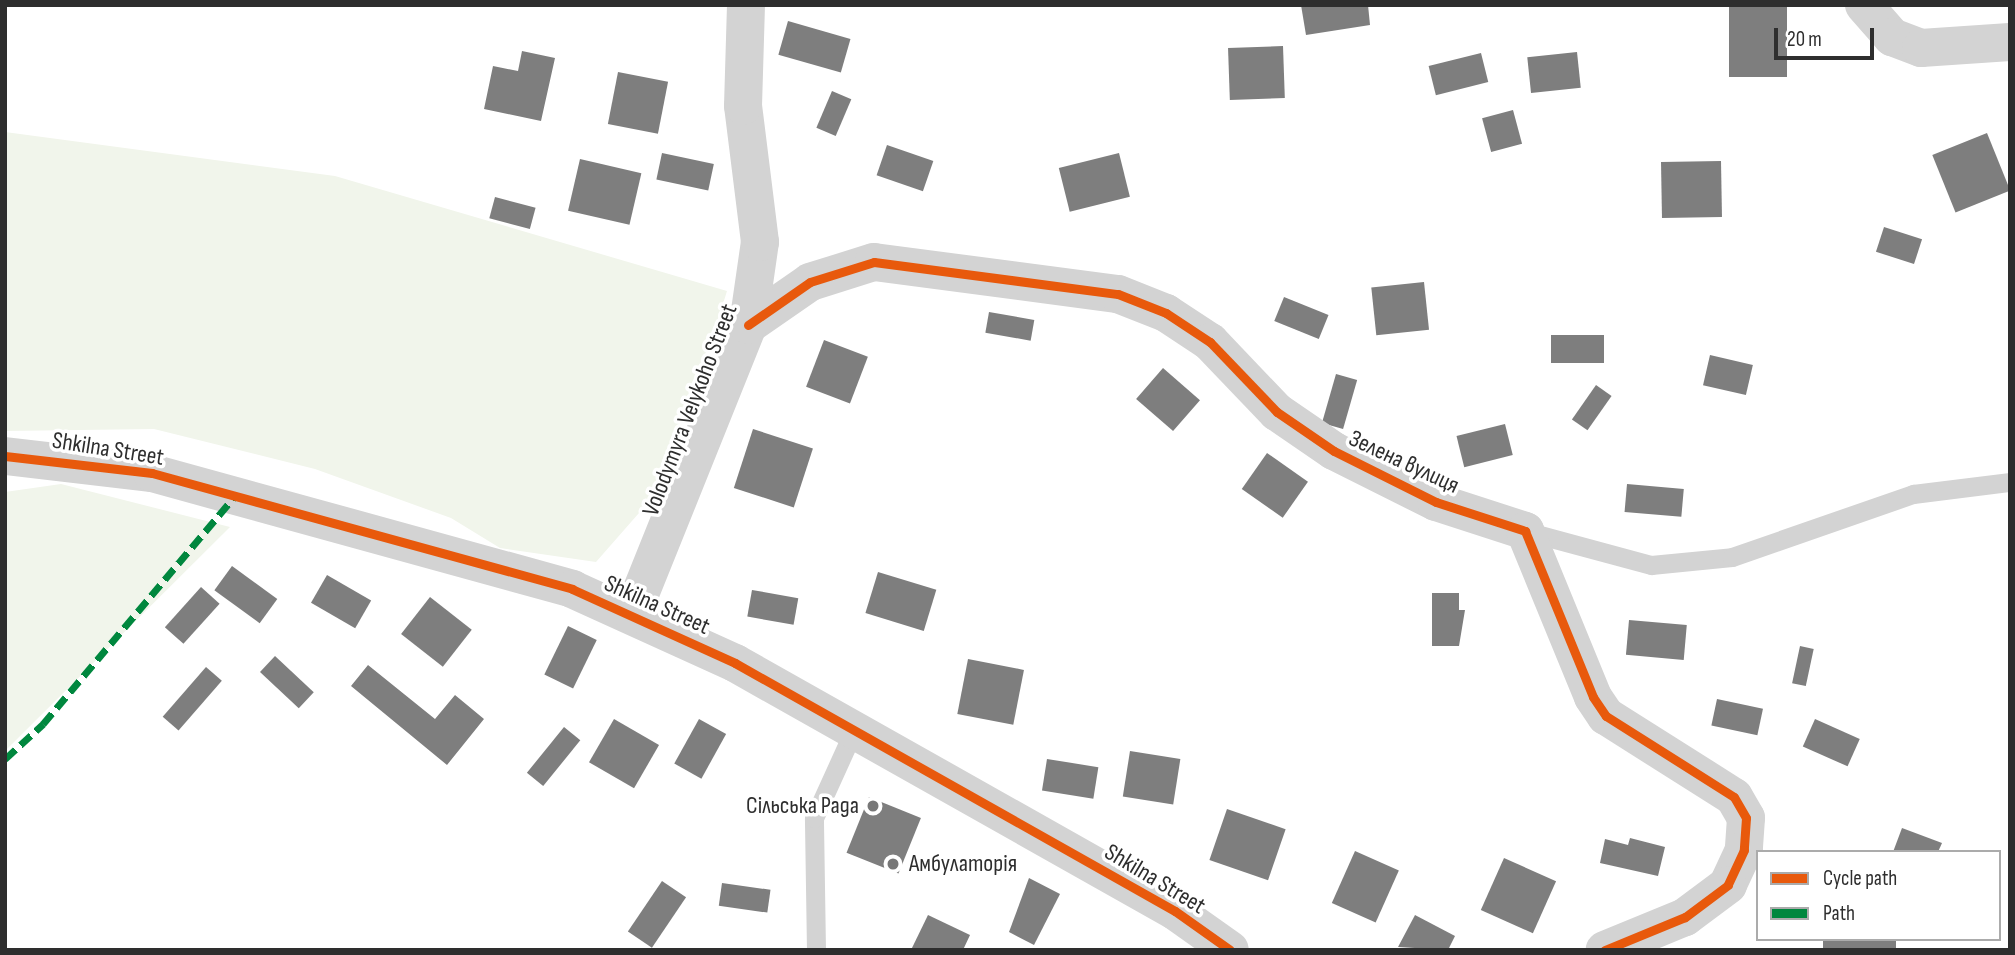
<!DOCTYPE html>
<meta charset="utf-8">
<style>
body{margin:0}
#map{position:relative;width:2015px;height:955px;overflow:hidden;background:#fff;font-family:"Sofia Sans Condensed",sans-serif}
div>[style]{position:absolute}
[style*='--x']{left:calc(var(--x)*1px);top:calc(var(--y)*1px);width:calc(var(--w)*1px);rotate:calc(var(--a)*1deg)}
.green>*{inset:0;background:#f1f5eb}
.building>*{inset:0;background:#7e7e7e;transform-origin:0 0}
.lane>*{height:19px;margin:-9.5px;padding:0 9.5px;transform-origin:9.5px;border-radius:9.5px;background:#d3d3d3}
.street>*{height:38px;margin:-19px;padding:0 19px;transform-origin:19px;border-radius:19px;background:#d3d3d3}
.quiet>*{height:7px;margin-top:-3.5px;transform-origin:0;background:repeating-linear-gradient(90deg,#00873e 0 14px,transparent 0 21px)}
.cycleway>*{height:9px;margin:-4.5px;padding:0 4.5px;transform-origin:4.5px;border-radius:4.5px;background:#e8590c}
.dots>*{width:19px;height:19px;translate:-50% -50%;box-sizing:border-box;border:4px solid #fff;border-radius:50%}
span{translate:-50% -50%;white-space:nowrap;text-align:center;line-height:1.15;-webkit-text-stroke:7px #fff;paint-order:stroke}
.street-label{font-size:24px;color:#2e2e2e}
.poi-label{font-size:24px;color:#2e2e2e}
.right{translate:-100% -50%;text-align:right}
.left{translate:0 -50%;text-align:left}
.frame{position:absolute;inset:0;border:7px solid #2e2e2e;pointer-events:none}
.legend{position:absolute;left:1756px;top:850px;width:245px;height:91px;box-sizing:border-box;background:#fff;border:2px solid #ababab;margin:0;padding:9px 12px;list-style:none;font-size:21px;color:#2e2e2e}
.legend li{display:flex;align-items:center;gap:14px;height:35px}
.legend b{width:35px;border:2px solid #ababab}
.scale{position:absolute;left:1774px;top:28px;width:100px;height:32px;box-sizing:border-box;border:4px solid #2e2e2e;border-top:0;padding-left:9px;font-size:21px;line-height:24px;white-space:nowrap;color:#2e2e2e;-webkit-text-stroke:5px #fff;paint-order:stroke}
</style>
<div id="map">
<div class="green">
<div style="clip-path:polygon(5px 132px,335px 176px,727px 291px,695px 394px,646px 505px,596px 562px,500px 548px,451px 518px,315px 469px,154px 429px,5px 431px)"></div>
<div style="clip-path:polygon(61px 484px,230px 527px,5px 751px,5px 492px)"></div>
</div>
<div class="building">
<div style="clip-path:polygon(1301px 5px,1368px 5px,1370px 25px,1306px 35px)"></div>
<div style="left:1729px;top:5px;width:58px;height:72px"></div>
<div style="left:788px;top:21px;width:65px;height:35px;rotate:16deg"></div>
<div style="left:1283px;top:46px;width:52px;height:55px;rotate:88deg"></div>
<div style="clip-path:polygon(522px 51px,555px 58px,541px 121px,484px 109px,493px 66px,518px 71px)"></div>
<div style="left:1577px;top:52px;width:36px;height:50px;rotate:84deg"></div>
<div style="left:1481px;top:53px;width:30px;height:54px;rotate:76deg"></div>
<div style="left:618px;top:72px;width:51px;height:53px;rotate:11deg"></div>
<div style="left:832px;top:91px;width:21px;height:40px;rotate:23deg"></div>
<div style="left:1513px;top:110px;width:35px;height:32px;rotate:75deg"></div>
<div style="left:1987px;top:133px;width:62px;height:59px;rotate:68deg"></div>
<div style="left:887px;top:145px;width:49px;height:32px;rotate:19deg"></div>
<div style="left:662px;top:153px;width:53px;height:27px;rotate:12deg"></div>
<div style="left:1119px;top:153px;width:45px;height:62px;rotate:76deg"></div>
<div style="left:580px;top:159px;width:63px;height:53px;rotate:13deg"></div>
<div style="left:1721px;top:161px;width:56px;height:60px;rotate:89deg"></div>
<div style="left:495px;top:197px;width:42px;height:22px;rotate:15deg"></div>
<div style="left:1884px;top:227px;width:40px;height:26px;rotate:18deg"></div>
<div style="left:1424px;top:282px;width:48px;height:53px;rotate:84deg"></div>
<div style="left:1284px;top:297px;width:48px;height:26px;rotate:22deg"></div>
<div style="left:989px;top:312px;width:46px;height:21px;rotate:10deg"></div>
<div style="left:1604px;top:335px;width:28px;height:53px;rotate:90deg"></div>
<div style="left:824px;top:340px;width:47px;height:50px;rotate:21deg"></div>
<div style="left:1710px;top:355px;width:44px;height:31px;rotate:13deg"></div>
<div style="left:1163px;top:368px;width:49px;height:41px;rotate:41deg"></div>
<div style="left:1336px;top:374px;width:22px;height:51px;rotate:16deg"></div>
<div style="left:1596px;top:385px;width:19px;height:42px;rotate:35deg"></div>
<div style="left:1505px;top:424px;width:32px;height:50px;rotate:76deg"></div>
<div style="left:753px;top:429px;width:63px;height:62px;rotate:18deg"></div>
<div style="left:1267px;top:453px;width:50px;height:44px;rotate:35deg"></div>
<div style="left:1627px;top:484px;width:57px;height:28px;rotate:5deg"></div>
<div style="left:232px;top:566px;width:56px;height:30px;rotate:36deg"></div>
<div style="left:878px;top:572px;width:61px;height:43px;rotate:17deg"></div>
<div style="left:327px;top:575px;width:51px;height:32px;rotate:30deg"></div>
<div style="left:201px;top:587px;width:25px;height:54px;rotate:42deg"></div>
<div style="left:752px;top:590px;width:47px;height:27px;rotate:10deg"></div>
<div style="clip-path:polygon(1432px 593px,1459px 593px,1459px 610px,1465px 610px,1459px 646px,1432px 646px)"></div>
<div style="left:430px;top:597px;width:53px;height:47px;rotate:38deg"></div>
<div style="left:1629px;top:620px;width:58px;height:35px;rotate:5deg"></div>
<div style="left:568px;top:626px;width:32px;height:54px;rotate:26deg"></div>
<div style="left:1800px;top:646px;width:14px;height:38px;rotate:12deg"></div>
<div style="left:275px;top:656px;width:53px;height:22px;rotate:43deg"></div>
<div style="left:968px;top:659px;width:57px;height:56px;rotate:11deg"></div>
<div style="clip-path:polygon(368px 665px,435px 719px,455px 695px,484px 719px,447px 765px,351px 686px)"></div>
<div style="left:206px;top:667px;width:21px;height:66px;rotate:41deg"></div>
<div style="left:1717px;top:699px;width:47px;height:27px;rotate:12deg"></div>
<div style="left:614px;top:719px;width:52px;height:50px;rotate:30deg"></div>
<div style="left:699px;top:719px;width:31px;height:51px;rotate:29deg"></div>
<div style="left:1815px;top:719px;width:49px;height:30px;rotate:24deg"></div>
<div style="left:564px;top:727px;width:21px;height:59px;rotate:39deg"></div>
<div style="left:1130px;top:751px;width:51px;height:46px;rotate:9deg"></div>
<div style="left:1047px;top:759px;width:52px;height:32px;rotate:9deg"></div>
<div style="left:869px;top:797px;width:56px;height:60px;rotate:22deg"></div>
<div style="left:1227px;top:809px;width:62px;height:54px;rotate:19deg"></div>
<div style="clip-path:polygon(1902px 828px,1942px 843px,1938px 852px,1893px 852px)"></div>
<div style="clip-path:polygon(1630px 838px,1665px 847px,1658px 876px,1600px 863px,1605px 839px,1628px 845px)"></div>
<div style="left:1355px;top:851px;width:48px;height:57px;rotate:24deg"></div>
<div style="left:1504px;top:858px;width:57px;height:57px;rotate:24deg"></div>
<div style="clip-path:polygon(1029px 878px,1060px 894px,1034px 945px,1009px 932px)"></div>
<div style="left:662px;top:881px;width:29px;height:61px;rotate:34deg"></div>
<div style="left:722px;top:883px;width:49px;height:23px;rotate:8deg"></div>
<div style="clip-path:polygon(928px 915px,970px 935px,963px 950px,911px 950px)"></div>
<div style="clip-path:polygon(1415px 915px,1455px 936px,1448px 950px,1398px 947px)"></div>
<div style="left:1823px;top:939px;width:73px;height:11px"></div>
</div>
<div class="lane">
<div style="--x:1525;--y:531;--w:131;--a:15.1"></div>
<div style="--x:1651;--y:565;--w:81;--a:-5.6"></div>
<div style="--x:1732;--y:557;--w:192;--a:-19.2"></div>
<div style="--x:1913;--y:494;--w:98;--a:-7.1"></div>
<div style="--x:816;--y:950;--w:132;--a:-90.9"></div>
<div style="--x:814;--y:818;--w:97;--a:-65.6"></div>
</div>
<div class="street">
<div style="--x:1864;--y:5;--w:43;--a:48.8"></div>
<div style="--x:1892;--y:37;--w:31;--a:21"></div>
<div style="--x:1921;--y:48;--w:89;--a:-3.9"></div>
<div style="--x:748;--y:325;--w:75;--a:-34.7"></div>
<div style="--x:810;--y:282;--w:67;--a:-17.4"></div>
<div style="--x:874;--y:262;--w:246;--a:7.5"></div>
<div style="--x:1118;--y:294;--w:52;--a:21.6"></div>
<div style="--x:1166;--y:313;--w:53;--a:33.4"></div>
<div style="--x:1210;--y:342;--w:97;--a:46.3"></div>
<div style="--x:1277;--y:412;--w:69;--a:34.4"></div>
<div style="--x:1334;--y:451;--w:114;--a:26.6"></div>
<div style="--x:1436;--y:502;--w:94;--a:18"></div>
<div style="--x:1525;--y:531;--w:179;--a:67.7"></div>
<div style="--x:1593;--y:697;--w:23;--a:56"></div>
<div style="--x:1606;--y:716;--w:151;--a:32.3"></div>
<div style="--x:1734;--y:797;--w:24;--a:60"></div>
<div style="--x:1746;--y:818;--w:32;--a:94"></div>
<div style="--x:1744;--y:850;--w:38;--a:115"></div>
<div style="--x:1728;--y:885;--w:54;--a:143.3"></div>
<div style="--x:1685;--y:917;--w:87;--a:157.6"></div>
<div style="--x:5;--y:456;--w:148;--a:6.6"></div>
<div style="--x:152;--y:473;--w:436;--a:15.4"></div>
<div style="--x:572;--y:589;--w:179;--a:24.4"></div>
<div style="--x:735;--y:663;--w:505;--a:29.41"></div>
<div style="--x:1175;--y:911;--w:67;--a:35.3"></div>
<div style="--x:632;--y:614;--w:311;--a:-68.1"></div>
<div style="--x:748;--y:325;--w:84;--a:-81.8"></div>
<div style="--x:760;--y:242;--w:137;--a:-97.1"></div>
<div style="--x:743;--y:106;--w:101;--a:-88.3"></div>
</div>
<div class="quiet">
<div style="--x:5;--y:759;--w:52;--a:-42.6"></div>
<div style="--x:43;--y:724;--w:299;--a:-49.9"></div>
</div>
<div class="cycleway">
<div style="--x:748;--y:325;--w:75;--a:-34.7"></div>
<div style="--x:810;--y:282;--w:67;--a:-17.4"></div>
<div style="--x:874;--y:262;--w:246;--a:7.5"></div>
<div style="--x:1118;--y:294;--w:52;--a:21.6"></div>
<div style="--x:1166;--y:313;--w:53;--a:33.4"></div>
<div style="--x:1210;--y:342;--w:97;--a:46.3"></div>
<div style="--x:1277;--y:412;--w:69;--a:34.4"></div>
<div style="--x:1334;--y:451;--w:114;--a:26.6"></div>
<div style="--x:1436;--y:502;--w:94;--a:18"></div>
<div style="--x:1525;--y:531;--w:179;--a:67.7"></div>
<div style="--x:1593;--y:697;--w:23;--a:56"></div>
<div style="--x:1606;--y:716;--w:151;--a:32.3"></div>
<div style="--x:1734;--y:797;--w:24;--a:60"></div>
<div style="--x:1746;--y:818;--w:32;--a:94"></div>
<div style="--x:1744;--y:850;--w:38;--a:115"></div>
<div style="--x:1728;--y:885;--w:54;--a:143.3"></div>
<div style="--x:1685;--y:917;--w:87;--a:157.6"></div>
<div style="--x:5;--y:456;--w:148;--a:6.6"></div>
<div style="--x:152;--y:473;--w:436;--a:15.4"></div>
<div style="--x:572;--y:589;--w:179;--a:24.4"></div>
<div style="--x:735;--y:663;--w:505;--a:29.41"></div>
<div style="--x:1175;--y:911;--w:67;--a:35.3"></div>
</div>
<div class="dots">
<div style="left:873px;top:806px;background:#777"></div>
<div style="left:893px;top:864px;background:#777"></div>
</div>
<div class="street-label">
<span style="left:690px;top:410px;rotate:-69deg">Volodymyra Velykoho Street</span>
<span style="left:108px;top:449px;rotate:9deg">Shkilna Street</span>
<span style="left:1404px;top:462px;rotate:25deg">Зелена вулиця</span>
<span style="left:657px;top:605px;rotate:24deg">Shkilna Street</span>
<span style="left:1155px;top:879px;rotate:31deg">Shkilna Street</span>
</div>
<div class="poi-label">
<span class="right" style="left:859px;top:806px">Сільська Рада</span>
<span class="left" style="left:909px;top:864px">Амбулаторія</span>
</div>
<div class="frame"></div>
<ul class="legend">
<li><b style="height:9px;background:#e8590c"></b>Cycle path</li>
<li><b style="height:9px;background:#00873e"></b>Path</li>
</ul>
<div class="scale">20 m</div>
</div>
